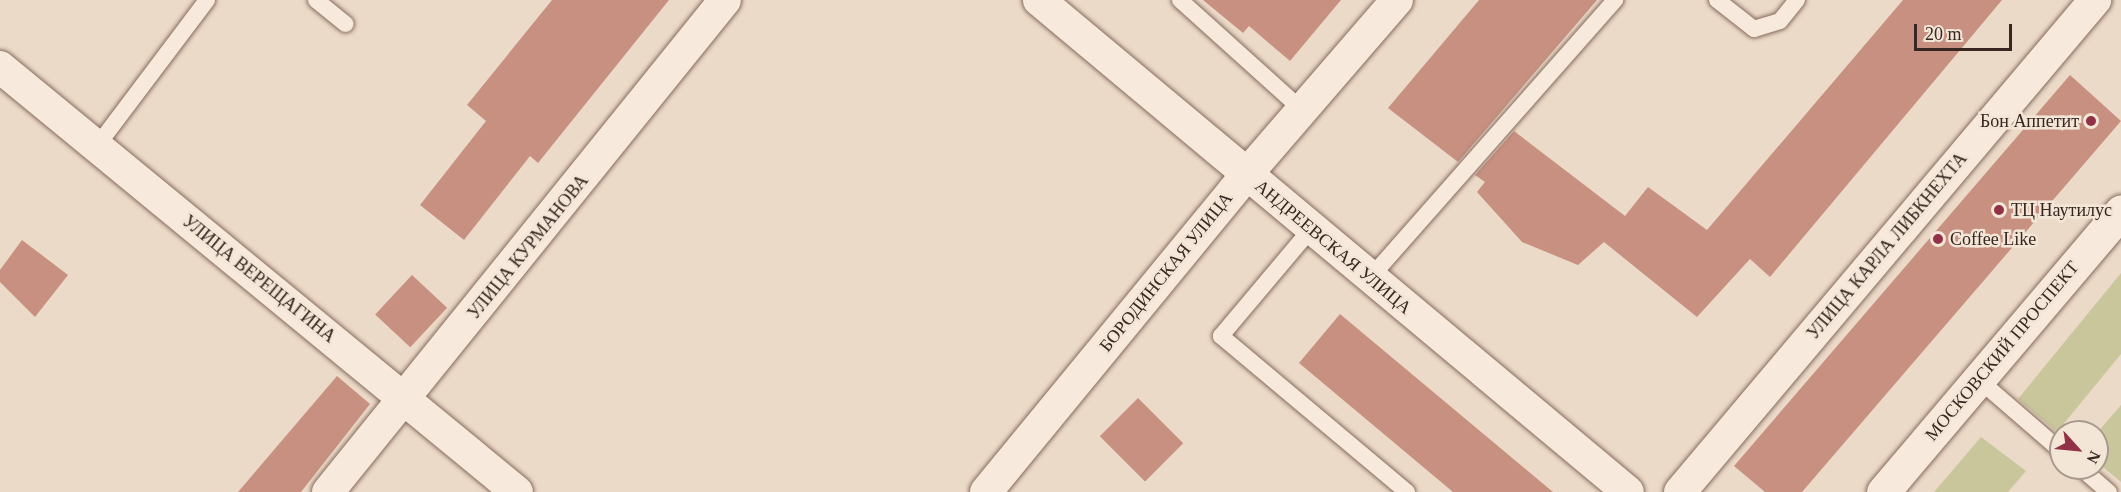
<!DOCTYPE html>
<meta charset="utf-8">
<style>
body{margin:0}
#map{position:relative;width:2121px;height:492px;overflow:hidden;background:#ecdac8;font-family:"Times New Roman",serif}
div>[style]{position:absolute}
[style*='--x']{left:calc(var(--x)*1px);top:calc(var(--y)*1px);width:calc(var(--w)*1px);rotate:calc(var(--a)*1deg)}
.green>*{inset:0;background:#c9c69c}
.building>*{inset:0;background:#c79081;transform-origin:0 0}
.roads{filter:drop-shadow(0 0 2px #866c5e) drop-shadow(0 0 2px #866c5e)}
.service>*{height:16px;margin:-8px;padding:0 8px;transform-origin:8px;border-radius:8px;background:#f7e9db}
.minor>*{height:32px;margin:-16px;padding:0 16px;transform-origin:16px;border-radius:16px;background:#f7e9db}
.tertiary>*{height:33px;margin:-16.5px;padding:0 16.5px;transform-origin:16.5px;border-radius:16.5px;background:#f7e9db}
.dots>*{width:16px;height:16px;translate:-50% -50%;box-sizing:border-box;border:3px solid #f3e6d7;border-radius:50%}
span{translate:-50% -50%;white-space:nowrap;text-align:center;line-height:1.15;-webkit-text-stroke:5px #f3e6d7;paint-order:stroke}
.poi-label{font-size:18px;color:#382721}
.right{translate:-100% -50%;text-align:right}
.left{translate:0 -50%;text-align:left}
.street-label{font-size:18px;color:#382721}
.north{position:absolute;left:2049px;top:420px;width:60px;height:60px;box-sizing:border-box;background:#f3e6d7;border:2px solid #a89a8e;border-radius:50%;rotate:117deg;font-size:16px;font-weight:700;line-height:24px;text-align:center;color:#382721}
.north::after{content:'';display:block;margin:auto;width:21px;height:27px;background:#913246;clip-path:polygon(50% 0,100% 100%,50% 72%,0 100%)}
.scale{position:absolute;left:1914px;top:24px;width:98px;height:27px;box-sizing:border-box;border:3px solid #382721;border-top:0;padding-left:8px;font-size:18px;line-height:21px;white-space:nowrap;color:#382721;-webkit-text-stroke:4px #f3e6d7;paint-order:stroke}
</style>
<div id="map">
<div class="green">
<div style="clip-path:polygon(2121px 273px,2121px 354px,2057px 432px,2018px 399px)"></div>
<div style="clip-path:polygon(2121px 405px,2121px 482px,2097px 462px,2097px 433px)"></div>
<div style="clip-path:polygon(1981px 437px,2026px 471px,2008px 492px,1934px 492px)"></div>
</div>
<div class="building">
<div style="clip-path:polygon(552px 0,669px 0,538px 163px,530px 156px,464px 240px,420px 205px,486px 121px,467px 105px)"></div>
<div style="clip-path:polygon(1203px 0,1341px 0,1290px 61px,1249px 26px,1243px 33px)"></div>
<div style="clip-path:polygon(1479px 0,1597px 0,1458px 162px,1388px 108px)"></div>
<div style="clip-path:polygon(1903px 0,2002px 0,1770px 277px,1750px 259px,1697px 317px,1604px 242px,1578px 265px,1522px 242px,1477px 192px,1485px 182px,1475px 175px,1514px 131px,1625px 216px,1648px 187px,1707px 230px)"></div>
<div style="clip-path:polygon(2070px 75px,2121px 121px,1802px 492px,1765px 492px,1734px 466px)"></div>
<div style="clip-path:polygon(22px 240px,68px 275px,35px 317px,0 282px,0 270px)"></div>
<div style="left:412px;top:275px;width:48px;height:54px;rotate:43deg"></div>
<div style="clip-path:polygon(1340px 314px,1553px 492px,1453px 492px,1299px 363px)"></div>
<div style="clip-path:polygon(337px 376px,370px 404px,301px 492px,238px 492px)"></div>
<div style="left:1138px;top:398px;width:64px;height:54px;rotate:45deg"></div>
</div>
<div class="roads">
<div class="service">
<div style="--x:316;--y:0;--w:38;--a:39"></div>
<div style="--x:1180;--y:0;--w:164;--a:42"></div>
<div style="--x:1717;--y:0;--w:47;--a:38.1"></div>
<div style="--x:1754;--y:29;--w:27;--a:-17"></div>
<div style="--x:1780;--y:21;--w:27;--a:-51"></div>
<div style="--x:97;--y:146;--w:183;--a:-53"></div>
<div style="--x:1311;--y:229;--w:140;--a:130.1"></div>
<div style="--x:1221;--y:336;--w:243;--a:40"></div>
<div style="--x:1370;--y:278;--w:371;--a:-48.6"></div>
<div style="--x:1978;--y:379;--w:110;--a:40.9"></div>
<div style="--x:2081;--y:468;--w:37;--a:41"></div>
</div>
<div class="minor">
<div style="--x:1039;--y:0;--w:767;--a:39.87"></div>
<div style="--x:0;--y:67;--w:669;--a:39.42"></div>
<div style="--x:328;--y:492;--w:632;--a:-51.1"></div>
<div style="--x:986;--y:492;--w:410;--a:-50.6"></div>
<div style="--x:1246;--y:175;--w:231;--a:-49.2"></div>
<div style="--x:1680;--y:492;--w:644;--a:-49.85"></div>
</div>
<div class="tertiary">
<div style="--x:1883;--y:492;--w:368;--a:-49.7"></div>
</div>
</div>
<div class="dots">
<div style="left:2091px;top:121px;background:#913246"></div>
<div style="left:1999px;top:210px;background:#913246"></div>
<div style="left:1938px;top:239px;background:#913246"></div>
</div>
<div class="poi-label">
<span class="right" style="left:2079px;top:121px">Бон Аппетит</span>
<span class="left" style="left:2011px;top:210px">ТЦ Наутилус</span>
<span class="left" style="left:1950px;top:239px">Coffee Like</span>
</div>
<div class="street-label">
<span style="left:1887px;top:246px;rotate:-50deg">УЛИЦА КАРЛА ЛИБКНЕХТА</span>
<span style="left:528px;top:247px;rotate:-51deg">УЛИЦА КУРМАНОВА</span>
<span style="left:1333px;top:247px;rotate:40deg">АНДРЕЕВСКАЯ УЛИЦА</span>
<span style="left:1166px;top:272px;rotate:-51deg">БОРОДИНСКАЯ УЛИЦА</span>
<span style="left:259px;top:279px;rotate:39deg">УЛИЦА ВЕРЕЩАГИНА</span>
<span style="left:2002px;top:351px;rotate:-50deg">МОСКОВСКИЙ ПРОСПЕКТ</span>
</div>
<div class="north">N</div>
<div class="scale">20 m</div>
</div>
